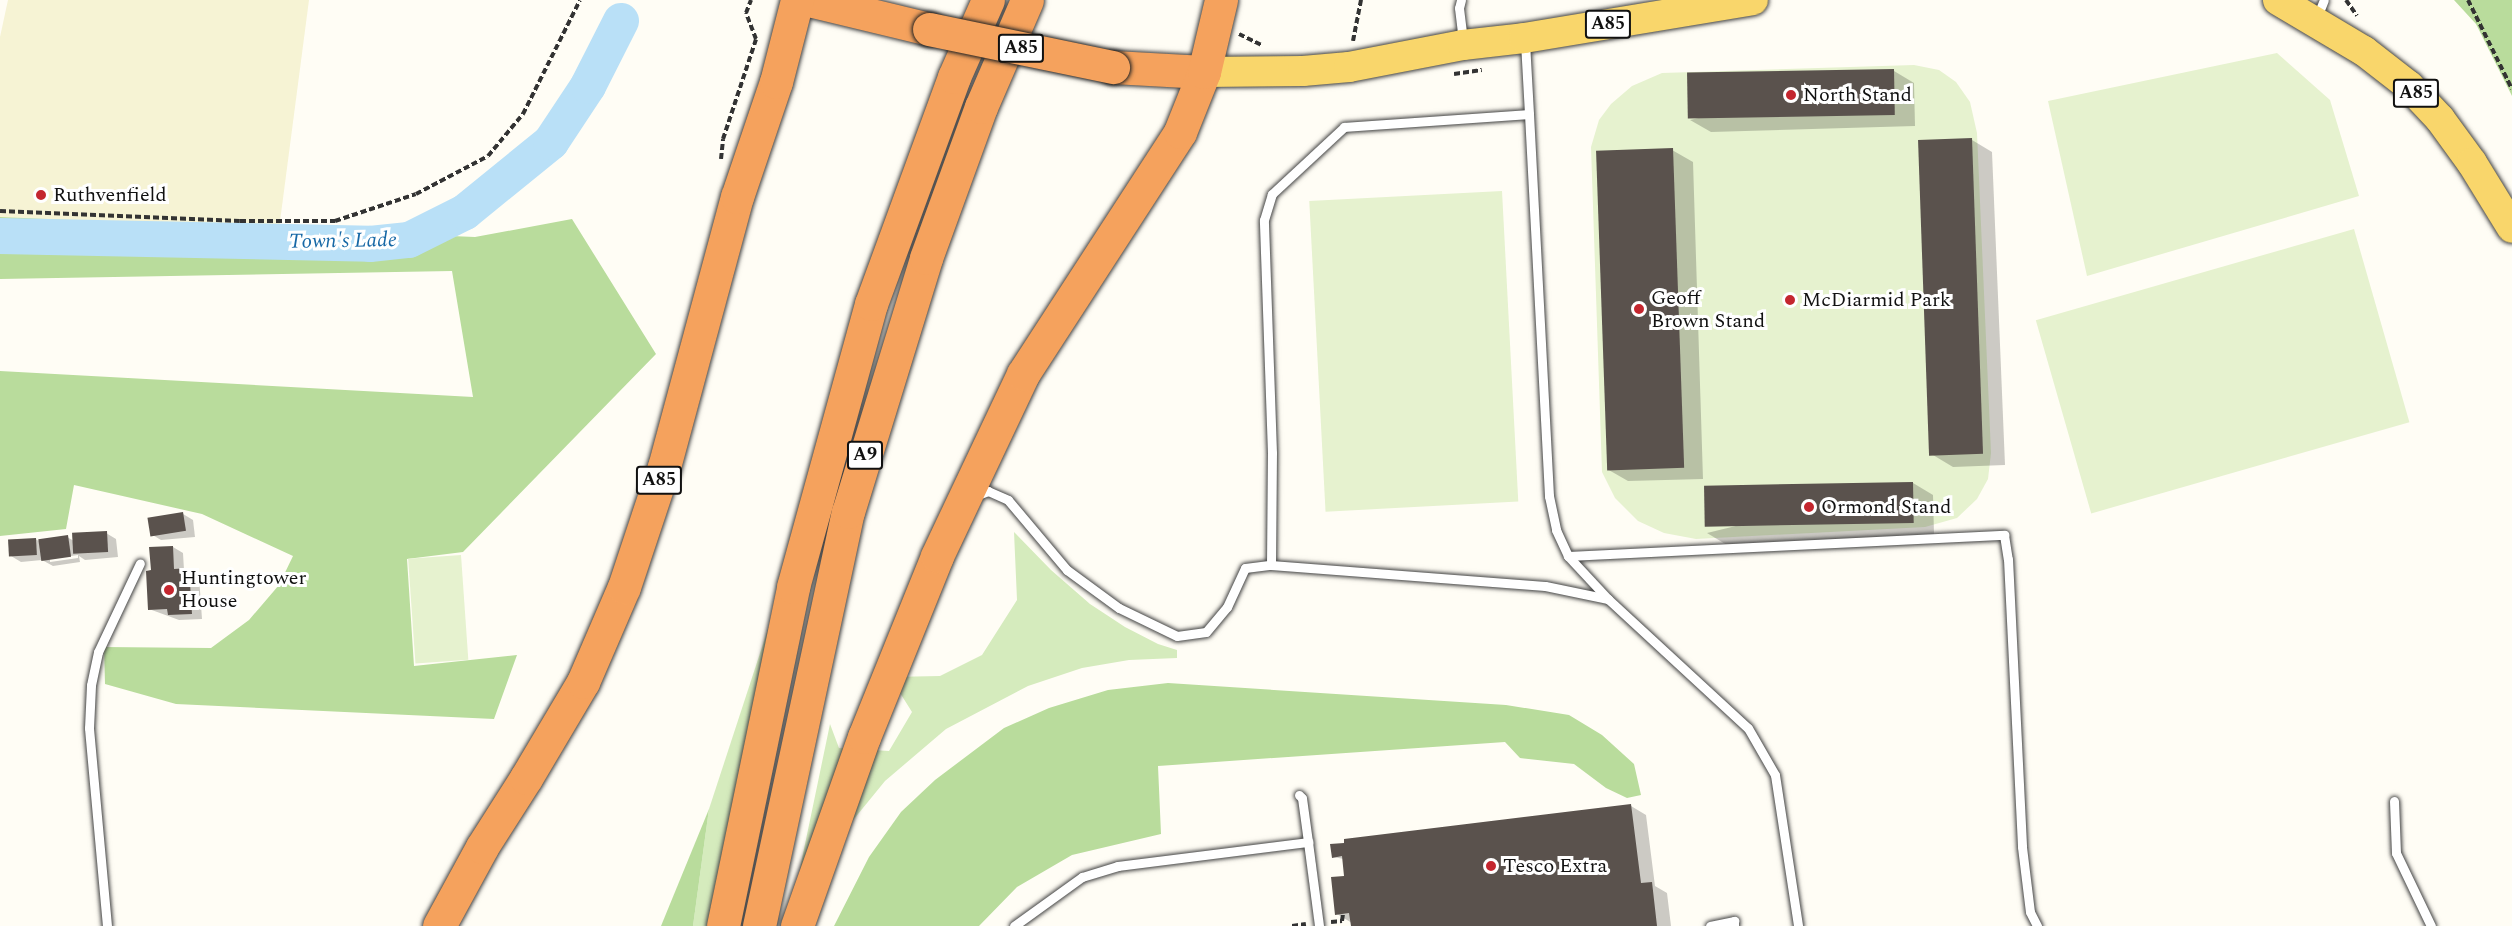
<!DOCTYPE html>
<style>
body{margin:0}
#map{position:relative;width:2512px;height:926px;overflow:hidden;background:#fffdf5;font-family:Spectral,serif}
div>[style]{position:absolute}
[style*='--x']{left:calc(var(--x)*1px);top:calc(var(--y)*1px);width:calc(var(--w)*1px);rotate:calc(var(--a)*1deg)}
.farmland>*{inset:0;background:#f6f3d4}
.green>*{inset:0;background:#d5ebbd}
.forest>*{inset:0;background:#b9dc9c}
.pitch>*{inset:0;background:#e6f2cf;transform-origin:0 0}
.shadow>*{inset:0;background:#0003}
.river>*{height:36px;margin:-18px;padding:0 18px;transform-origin:18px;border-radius:18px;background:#b9e0f7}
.building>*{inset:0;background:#5a524d;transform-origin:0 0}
.path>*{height:4px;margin-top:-2px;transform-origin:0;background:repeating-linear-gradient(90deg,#333 0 6px,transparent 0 9px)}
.roads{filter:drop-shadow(0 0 2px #444) drop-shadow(0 0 2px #444)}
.lane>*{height:9px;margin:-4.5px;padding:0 4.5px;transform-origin:4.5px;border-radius:4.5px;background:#fff}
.primary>*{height:30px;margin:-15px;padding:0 15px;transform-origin:15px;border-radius:15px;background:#f9d66b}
.highway>*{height:33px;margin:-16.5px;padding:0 16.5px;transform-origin:16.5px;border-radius:16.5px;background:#f5a25d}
.bridges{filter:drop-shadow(0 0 2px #222) drop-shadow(0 0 2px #222)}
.highway-bridge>*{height:33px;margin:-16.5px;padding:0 16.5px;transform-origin:16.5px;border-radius:16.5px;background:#f5a25d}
.dots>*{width:16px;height:16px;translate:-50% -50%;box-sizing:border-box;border:3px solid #fff;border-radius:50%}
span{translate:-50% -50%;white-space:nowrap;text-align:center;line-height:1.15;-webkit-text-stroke:6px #fff;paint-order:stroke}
.shield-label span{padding:2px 4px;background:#fff;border:2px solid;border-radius:4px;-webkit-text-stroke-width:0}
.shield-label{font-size:18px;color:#111;font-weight:700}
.poi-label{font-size:20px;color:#111}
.left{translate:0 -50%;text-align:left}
.water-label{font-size:21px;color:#1768a6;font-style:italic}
</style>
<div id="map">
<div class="farmland">
<div style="clip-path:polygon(8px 0,309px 0,279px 229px,0 217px,0 37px)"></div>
</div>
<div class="green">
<div style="clip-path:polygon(802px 525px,715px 926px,693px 926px,709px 809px)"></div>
<div style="clip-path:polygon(1014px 532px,1051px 570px,1090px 604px,1125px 627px,1158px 644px,1177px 650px,1177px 658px,1129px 660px,1082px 668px,1028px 686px,946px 729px,885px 781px,845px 830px,788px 926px,830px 724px,839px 748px,889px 751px,912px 712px,890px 677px,940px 676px,982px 655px,1017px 600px)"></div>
</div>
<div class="forest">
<div style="clip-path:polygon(2454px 0,2512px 0,2512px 96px,2476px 24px)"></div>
<div style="clip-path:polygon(0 217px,475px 237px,572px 219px,656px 354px,463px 552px,407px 559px,414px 666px,517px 655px,494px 719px,176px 704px,105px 684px,104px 647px,211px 648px,249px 620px,279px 585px,293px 556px,202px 514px,74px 485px,66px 529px,0 536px,0 371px,473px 397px,452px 271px,0 279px)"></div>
<div style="clip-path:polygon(1168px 683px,1506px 705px,1569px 715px,1602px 735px,1634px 764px,1641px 795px,1627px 798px,1606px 788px,1574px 764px,1520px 758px,1505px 742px,1158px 766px,1161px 834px,1072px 855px,1017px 887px,979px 926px,834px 926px,869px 857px,901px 812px,935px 780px,1004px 728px,1049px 708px,1108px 690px)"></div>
<div style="clip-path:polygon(709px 809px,693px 926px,661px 926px)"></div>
</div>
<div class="pitch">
<div style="clip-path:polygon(2277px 53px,2330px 100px,2359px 196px,2087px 276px,2048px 101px)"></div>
<div style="clip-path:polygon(1914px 65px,1939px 70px,1956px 82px,1970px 102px,1977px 133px,1991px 453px,1988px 479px,1977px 499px,1957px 518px,1925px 527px,1696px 539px,1664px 533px,1638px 521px,1615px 498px,1602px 472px,1591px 147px,1599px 120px,1611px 104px,1632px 86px,1662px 73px)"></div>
<div style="left:1502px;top:191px;width:311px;height:193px;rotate:87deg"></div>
<div style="left:2354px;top:229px;width:201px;height:331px;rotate:74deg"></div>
<div style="left:461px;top:555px;width:105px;height:53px;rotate:86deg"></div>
</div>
<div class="shadow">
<div style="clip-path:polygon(1894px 71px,1914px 83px,1915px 126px,1711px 132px,1690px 120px)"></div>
<div style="clip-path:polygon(1972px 140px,1992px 152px,2005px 465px,1953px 467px,1933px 455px)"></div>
<div style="clip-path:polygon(1672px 150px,1693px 162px,1703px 479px,1628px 481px,1607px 469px)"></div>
<div style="clip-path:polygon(1913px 483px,1933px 495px,1934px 534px,1727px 545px,1707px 533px)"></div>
<div style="clip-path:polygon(183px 514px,193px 520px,195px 537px,161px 540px,151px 534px)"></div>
<div style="clip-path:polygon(evenodd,106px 533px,116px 539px,118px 557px,85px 560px,79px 556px,80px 562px,53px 566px,42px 560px,21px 562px,11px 556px,35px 539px,39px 541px,67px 537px,74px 541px,106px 533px,78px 555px,78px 558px,50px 562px,50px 559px,78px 555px)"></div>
<div style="clip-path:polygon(173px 547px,183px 553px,184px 570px,199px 576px,202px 619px,179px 620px,149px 609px,152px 572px)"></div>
<div style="clip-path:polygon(1631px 806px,1646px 815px,1655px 886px,1667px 893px,1671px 926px,1352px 926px,1352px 923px,1337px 914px,1346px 877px,1344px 859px,1333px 857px)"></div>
</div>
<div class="river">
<div style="--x:0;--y:236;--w:370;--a:1.2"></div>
<div style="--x:370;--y:244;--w:39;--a:-6"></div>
<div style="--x:409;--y:240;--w:63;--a:-26.6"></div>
<div style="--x:465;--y:212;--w:111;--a:-39.1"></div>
<div style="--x:551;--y:142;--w:67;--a:-56.5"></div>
<div style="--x:588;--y:86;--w:73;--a:-63.1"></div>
</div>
<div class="building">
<div style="left:1894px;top:69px;width:46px;height:207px;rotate:89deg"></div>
<div style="left:1972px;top:138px;width:316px;height:54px;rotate:88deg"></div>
<div style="left:1673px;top:148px;width:320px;height:77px;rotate:88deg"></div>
<div style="left:1913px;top:482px;width:41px;height:209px;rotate:89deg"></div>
<div style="left:183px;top:512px;width:19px;height:36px;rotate:81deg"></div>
<div style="left:107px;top:531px;width:21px;height:35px;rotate:87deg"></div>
<div style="left:68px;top:535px;width:22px;height:30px;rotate:82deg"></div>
<div style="left:36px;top:538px;width:17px;height:28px;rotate:87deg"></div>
<div style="clip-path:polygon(173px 546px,174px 569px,189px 568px,192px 614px,168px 615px,167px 609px,148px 610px,146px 571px,151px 570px,149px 547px)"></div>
<div style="clip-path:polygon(1631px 804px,1641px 883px,1652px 882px,1657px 926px,1351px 926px,1349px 913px,1335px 915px,1331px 877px,1344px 876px,1342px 856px,1332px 858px,1330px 844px,1344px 843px,1344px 839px)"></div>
</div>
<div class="path">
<div style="--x:2346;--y:0;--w:19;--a:55"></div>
<div style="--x:2468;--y:0;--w:99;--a:63.7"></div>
<div style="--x:1239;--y:34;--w:25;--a:26"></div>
<div style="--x:1353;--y:41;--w:42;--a:-79"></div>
<div style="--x:1454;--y:74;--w:28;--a:-8"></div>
<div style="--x:721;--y:159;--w:20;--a:-84"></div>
<div style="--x:723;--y:139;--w:105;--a:-71.7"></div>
<div style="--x:756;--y:39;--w:28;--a:-111"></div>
<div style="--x:746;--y:13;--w:14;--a:-69"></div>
<div style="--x:0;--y:211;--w:240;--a:2.4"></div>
<div style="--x:240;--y:221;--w:95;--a:0"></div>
<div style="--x:335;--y:221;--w:85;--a:-18.4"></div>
<div style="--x:416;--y:194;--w:81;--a:-27.8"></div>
<div style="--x:488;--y:156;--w:55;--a:-50.2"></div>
<div style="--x:523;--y:114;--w:127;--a:-63.4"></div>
<div style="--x:1331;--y:922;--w:11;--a:-5"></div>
<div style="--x:1342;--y:921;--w:7;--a:-82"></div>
<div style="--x:1292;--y:926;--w:14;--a:-8"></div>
</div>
<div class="roads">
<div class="lane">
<div style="--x:1461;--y:0;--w:8;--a:104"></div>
<div style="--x:1459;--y:8;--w:34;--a:83"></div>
<div style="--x:2317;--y:17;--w:18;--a:-68"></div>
<div style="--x:1525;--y:42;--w:72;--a:86.8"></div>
<div style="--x:975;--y:496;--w:14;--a:-21"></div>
<div style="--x:988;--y:491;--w:22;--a:24"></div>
<div style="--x:1008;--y:500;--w:92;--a:49.9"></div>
<div style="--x:1067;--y:570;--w:64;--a:36.2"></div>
<div style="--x:1119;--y:608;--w:64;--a:25.8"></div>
<div style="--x:1177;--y:636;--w:29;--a:-8"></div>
<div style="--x:1206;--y:632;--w:33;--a:-50"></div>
<div style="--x:1227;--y:607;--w:43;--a:-65.2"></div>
<div style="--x:1245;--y:568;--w:26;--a:-7"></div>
<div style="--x:1568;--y:556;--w:437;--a:-2.8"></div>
<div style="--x:2004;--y:535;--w:24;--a:81"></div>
<div style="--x:2008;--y:559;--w:288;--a:87.2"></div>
<div style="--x:2022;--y:847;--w:65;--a:83"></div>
<div style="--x:2030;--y:912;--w:16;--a:63"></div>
<div style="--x:1608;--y:599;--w:64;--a:-168.3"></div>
<div style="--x:1545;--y:586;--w:275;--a:-175.6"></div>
<div style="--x:1271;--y:565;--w:112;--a:-89.5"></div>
<div style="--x:1272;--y:453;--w:233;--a:-92"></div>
<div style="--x:1264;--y:220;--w:27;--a:-73"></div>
<div style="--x:1272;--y:194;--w:98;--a:-42.9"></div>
<div style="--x:1344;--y:127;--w:185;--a:-4"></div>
<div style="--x:1529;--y:114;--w:383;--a:87"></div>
<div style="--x:1549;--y:496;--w:35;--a:78"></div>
<div style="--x:1556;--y:530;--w:29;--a:65"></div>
<div style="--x:1568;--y:556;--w:59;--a:47.1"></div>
<div style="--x:1608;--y:599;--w:190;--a:42.7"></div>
<div style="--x:1748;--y:728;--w:54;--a:60.1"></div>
<div style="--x:1775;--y:775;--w:153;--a:81.3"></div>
<div style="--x:1299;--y:795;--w:4;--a:45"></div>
<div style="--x:1302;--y:798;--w:44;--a:82.2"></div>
<div style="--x:2394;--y:801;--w:52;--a:87.8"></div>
<div style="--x:2396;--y:853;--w:81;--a:64.4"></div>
<div style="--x:107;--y:926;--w:199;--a:-95.2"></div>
<div style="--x:89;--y:728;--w:43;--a:-87.3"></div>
<div style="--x:91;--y:685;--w:34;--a:-78"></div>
<div style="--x:98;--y:652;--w:98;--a:-64.7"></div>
<div style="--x:1014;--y:926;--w:84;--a:-35.8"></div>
<div style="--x:1082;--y:877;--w:38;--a:-17"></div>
<div style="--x:1118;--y:866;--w:192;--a:-7.2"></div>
<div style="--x:1308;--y:842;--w:85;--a:82.5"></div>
<div style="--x:1710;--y:926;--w:25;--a:-12"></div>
<div style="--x:1734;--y:921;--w:5;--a:90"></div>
</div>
<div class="primary">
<div style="--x:2278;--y:0;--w:100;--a:30.7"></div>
<div style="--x:2364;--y:51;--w:57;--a:37.9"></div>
<div style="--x:2409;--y:86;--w:45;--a:46.8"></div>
<div style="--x:2440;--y:119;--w:54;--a:54"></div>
<div style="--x:2472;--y:163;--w:76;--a:58.4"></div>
<div style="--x:1204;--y:72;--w:99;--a:-0.6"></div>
<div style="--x:1303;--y:71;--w:46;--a:-5"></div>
<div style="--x:1349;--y:67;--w:116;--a:-10.9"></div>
<div style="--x:1463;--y:45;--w:61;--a:-6.5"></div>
<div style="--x:1524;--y:38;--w:232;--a:-9.4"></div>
</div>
<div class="highway">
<div style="--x:809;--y:0;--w:123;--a:13.6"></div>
<div style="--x:1113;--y:67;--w:91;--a:3.1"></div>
<div style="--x:439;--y:926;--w:90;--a:-61.4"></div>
<div style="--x:482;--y:847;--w:82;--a:-57.5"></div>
<div style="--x:526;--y:778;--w:112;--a:-59.3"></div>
<div style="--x:583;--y:682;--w:103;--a:-66.7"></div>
<div style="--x:624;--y:587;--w:126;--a:-71.6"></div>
<div style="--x:664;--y:467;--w:280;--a:-74.9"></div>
<div style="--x:737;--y:197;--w:121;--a:-71.3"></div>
<div style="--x:776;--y:82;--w:85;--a:-75.6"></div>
<div style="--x:723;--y:926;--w:346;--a:-78.3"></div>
<div style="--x:793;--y:587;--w:294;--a:-74.6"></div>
<div style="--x:871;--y:304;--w:242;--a:-69.9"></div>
<div style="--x:954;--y:77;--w:84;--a:-66.2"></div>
<div style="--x:759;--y:926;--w:423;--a:-77.9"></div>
<div style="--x:848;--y:512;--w:266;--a:-72.9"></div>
<div style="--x:926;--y:258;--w:161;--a:-70"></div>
<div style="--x:981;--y:107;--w:116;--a:-66.7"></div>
<div style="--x:797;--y:926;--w:201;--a:-70.5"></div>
<div style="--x:864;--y:737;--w:195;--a:-68"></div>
<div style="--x:937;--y:556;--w:201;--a:-64.7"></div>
<div style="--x:1023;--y:374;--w:288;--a:-57"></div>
<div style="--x:1180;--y:132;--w:65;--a:-68.2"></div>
<div style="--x:1204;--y:72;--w:74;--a:-76.7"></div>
</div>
</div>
<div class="bridges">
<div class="highway-bridge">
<div style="--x:929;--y:29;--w:188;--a:11.7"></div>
</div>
</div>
<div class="dots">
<div style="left:1791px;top:95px;background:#c4262e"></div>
<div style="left:41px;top:195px;background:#c4262e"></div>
<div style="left:1790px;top:300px;background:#c4262e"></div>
<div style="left:1639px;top:309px;background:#c4262e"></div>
<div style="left:1809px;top:507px;background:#c4262e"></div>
<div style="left:169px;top:590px;background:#c4262e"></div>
<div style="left:1491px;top:866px;background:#c4262e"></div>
</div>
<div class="shield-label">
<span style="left:1608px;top:24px">A85</span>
<span style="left:1021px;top:48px">A85</span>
<span style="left:2416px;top:93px">A85</span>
<span style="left:865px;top:455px">A9</span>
<span style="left:659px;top:480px">A85</span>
</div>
<div class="poi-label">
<span class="left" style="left:1803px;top:95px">North Stand</span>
<span class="left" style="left:53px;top:195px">Ruthvenfield</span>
<span class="left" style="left:1651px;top:310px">Geoff<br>Brown Stand</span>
<span class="left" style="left:1802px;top:300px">McDiarmid Park</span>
<span class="left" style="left:1821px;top:507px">Ormond Stand</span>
<span class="left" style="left:181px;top:590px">Huntingtower<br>House</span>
<span class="left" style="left:1503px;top:866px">Tesco Extra</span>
</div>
<div class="water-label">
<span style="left:343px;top:241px;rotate:-1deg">Town's Lade</span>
</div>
</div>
